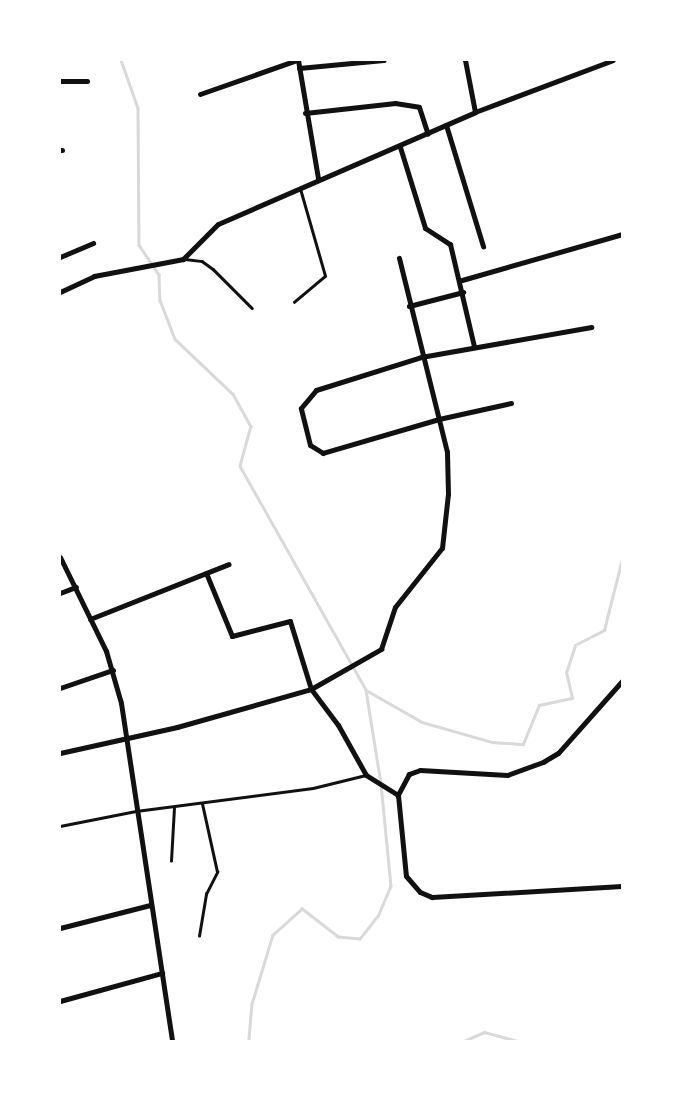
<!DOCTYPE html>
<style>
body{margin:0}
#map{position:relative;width:682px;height:1101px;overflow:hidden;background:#fff;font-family:Helvetica,sans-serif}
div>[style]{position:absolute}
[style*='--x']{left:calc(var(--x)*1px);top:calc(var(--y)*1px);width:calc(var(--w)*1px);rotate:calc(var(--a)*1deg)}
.stream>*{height:2.5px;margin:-1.25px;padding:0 1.25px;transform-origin:1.25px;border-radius:1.25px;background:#d9d9d9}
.service>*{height:2.5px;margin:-1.25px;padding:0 1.25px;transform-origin:1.25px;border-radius:1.25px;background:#111}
.minor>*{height:5px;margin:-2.5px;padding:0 2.5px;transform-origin:2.5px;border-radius:2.5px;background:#111}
span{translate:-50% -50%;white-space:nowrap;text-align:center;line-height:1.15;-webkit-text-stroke:4.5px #fff;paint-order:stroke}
.frame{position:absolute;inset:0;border:61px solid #fff;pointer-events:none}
</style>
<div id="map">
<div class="stream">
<div style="--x:121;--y:60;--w:51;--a:70.5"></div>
<div style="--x:138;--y:108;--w:137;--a:89.6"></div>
<div style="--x:139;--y:245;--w:36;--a:56"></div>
<div style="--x:159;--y:275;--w:25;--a:88"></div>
<div style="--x:160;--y:300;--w:42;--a:69"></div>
<div style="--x:175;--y:339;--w:80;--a:43.5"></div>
<div style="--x:233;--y:394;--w:37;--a:61"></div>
<div style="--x:251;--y:426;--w:41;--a:105.4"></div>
<div style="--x:240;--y:466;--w:257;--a:60.6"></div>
<div style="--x:366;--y:690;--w:95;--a:80.9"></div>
<div style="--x:381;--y:784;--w:102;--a:84.4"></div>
<div style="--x:391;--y:886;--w:33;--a:113"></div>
<div style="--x:378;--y:916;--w:29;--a:128"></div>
<div style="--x:360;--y:939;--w:22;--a:-175"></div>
<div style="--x:338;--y:937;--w:46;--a:-142.1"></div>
<div style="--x:302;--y:909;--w:39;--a:138"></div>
<div style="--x:273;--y:935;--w:72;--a:106.9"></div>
<div style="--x:252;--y:1004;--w:37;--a:95"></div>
<div style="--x:366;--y:690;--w:64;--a:29.7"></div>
<div style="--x:422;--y:722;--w:73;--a:15.9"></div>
<div style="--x:492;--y:742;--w:31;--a:4"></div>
<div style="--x:523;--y:744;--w:42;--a:-67.7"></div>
<div style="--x:539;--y:705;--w:34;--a:-12"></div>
<div style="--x:572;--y:698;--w:26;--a:-103"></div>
<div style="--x:566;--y:673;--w:29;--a:-72"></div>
<div style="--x:575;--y:645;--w:33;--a:-27"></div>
<div style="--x:604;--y:630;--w:73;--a:-75.8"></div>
<div style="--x:464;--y:1041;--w:22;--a:-24"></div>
<div style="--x:484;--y:1032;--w:34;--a:15"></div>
</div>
<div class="service">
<div style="--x:185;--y:259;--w:17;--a:7"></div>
<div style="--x:202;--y:261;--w:14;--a:36"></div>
<div style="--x:213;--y:269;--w:55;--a:45"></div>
<div style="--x:294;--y:302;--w:40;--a:-40"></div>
<div style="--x:325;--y:276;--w:91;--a:-106"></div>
<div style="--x:60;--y:826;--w:77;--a:-11.2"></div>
<div style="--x:136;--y:811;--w:178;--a:-7.4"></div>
<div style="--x:313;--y:788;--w:55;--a:-13.8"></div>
<div style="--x:171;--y:861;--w:53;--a:-86.8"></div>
<div style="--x:199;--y:936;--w:43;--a:-80.5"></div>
<div style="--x:206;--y:894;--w:25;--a:-63"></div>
<div style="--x:217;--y:872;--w:70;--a:-102.4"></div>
</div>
<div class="minor">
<div style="--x:298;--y:60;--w:120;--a:80.4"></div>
<div style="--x:465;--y:60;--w:53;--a:79.1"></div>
<div style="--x:299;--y:68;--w:85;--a:-5.4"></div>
<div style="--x:60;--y:81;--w:27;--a:0"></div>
<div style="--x:200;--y:94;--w:103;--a:-19.3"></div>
<div style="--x:305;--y:113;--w:91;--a:-6.3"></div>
<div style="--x:395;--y:103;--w:24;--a:9"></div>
<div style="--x:419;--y:107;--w:28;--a:72"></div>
<div style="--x:446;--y:125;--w:127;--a:73"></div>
<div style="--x:400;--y:147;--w:85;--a:72.8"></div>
<div style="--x:425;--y:228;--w:30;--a:33"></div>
<div style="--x:450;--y:244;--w:105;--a:76.8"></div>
<div style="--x:60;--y:150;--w:2;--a:0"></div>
<div style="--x:60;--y:257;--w:36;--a:-23"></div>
<div style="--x:462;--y:280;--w:166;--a:-16"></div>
<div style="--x:60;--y:292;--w:38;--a:-25"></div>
<div style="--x:94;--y:276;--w:91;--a:-10.8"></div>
<div style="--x:183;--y:259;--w:49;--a:-45"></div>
<div style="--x:218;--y:224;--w:280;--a:-23.5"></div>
<div style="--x:475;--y:112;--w:147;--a:-20.6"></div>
<div style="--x:409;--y:306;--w:56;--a:-14.5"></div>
<div style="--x:511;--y:403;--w:74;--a:167.5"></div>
<div style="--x:439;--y:419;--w:121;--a:163.7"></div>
<div style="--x:323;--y:453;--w:15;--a:-148"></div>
<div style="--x:310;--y:445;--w:38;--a:-104"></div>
<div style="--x:301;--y:408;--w:23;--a:-50"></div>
<div style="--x:316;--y:390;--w:110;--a:-17.4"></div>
<div style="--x:421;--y:357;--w:173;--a:-10"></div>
<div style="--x:60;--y:557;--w:105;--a:63.9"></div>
<div style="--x:106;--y:651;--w:54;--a:73.9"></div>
<div style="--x:121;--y:703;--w:342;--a:81.4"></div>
<div style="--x:60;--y:593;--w:17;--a:-21"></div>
<div style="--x:90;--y:619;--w:149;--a:-21.6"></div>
<div style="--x:622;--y:681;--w:96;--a:131.6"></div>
<div style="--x:558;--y:753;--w:17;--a:149"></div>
<div style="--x:543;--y:762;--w:38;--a:160"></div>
<div style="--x:507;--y:775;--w:87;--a:-176.7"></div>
<div style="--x:420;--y:770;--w:12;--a:160"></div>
<div style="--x:409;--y:774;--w:24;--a:118"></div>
<div style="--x:398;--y:795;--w:81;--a:84.4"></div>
<div style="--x:406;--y:876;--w:21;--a:49"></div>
<div style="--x:420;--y:892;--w:13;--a:23"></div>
<div style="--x:432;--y:897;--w:190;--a:-3.3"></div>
<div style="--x:60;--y:688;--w:56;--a:-18.8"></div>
<div style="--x:60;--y:753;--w:120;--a:-12.5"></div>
<div style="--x:177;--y:727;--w:139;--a:-15.8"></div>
<div style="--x:311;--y:689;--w:71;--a:-107.2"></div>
<div style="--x:290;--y:621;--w:60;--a:165.5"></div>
<div style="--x:232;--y:636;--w:68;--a:-112.4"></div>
<div style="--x:398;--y:795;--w:38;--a:-148"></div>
<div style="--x:366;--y:775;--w:57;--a:-119.2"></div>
<div style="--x:338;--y:725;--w:45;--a:-126.9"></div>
<div style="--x:311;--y:689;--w:81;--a:-29.7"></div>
<div style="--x:381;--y:649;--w:44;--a:-71.6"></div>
<div style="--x:395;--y:607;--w:75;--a:-51.5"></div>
<div style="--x:442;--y:548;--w:54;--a:-83.7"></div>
<div style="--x:448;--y:494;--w:42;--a:-91.4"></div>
<div style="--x:447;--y:452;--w:200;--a:-103.9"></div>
<div style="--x:60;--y:928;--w:93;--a:-14.3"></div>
<div style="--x:60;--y:1001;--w:106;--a:-15.4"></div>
</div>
<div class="frame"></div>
</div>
